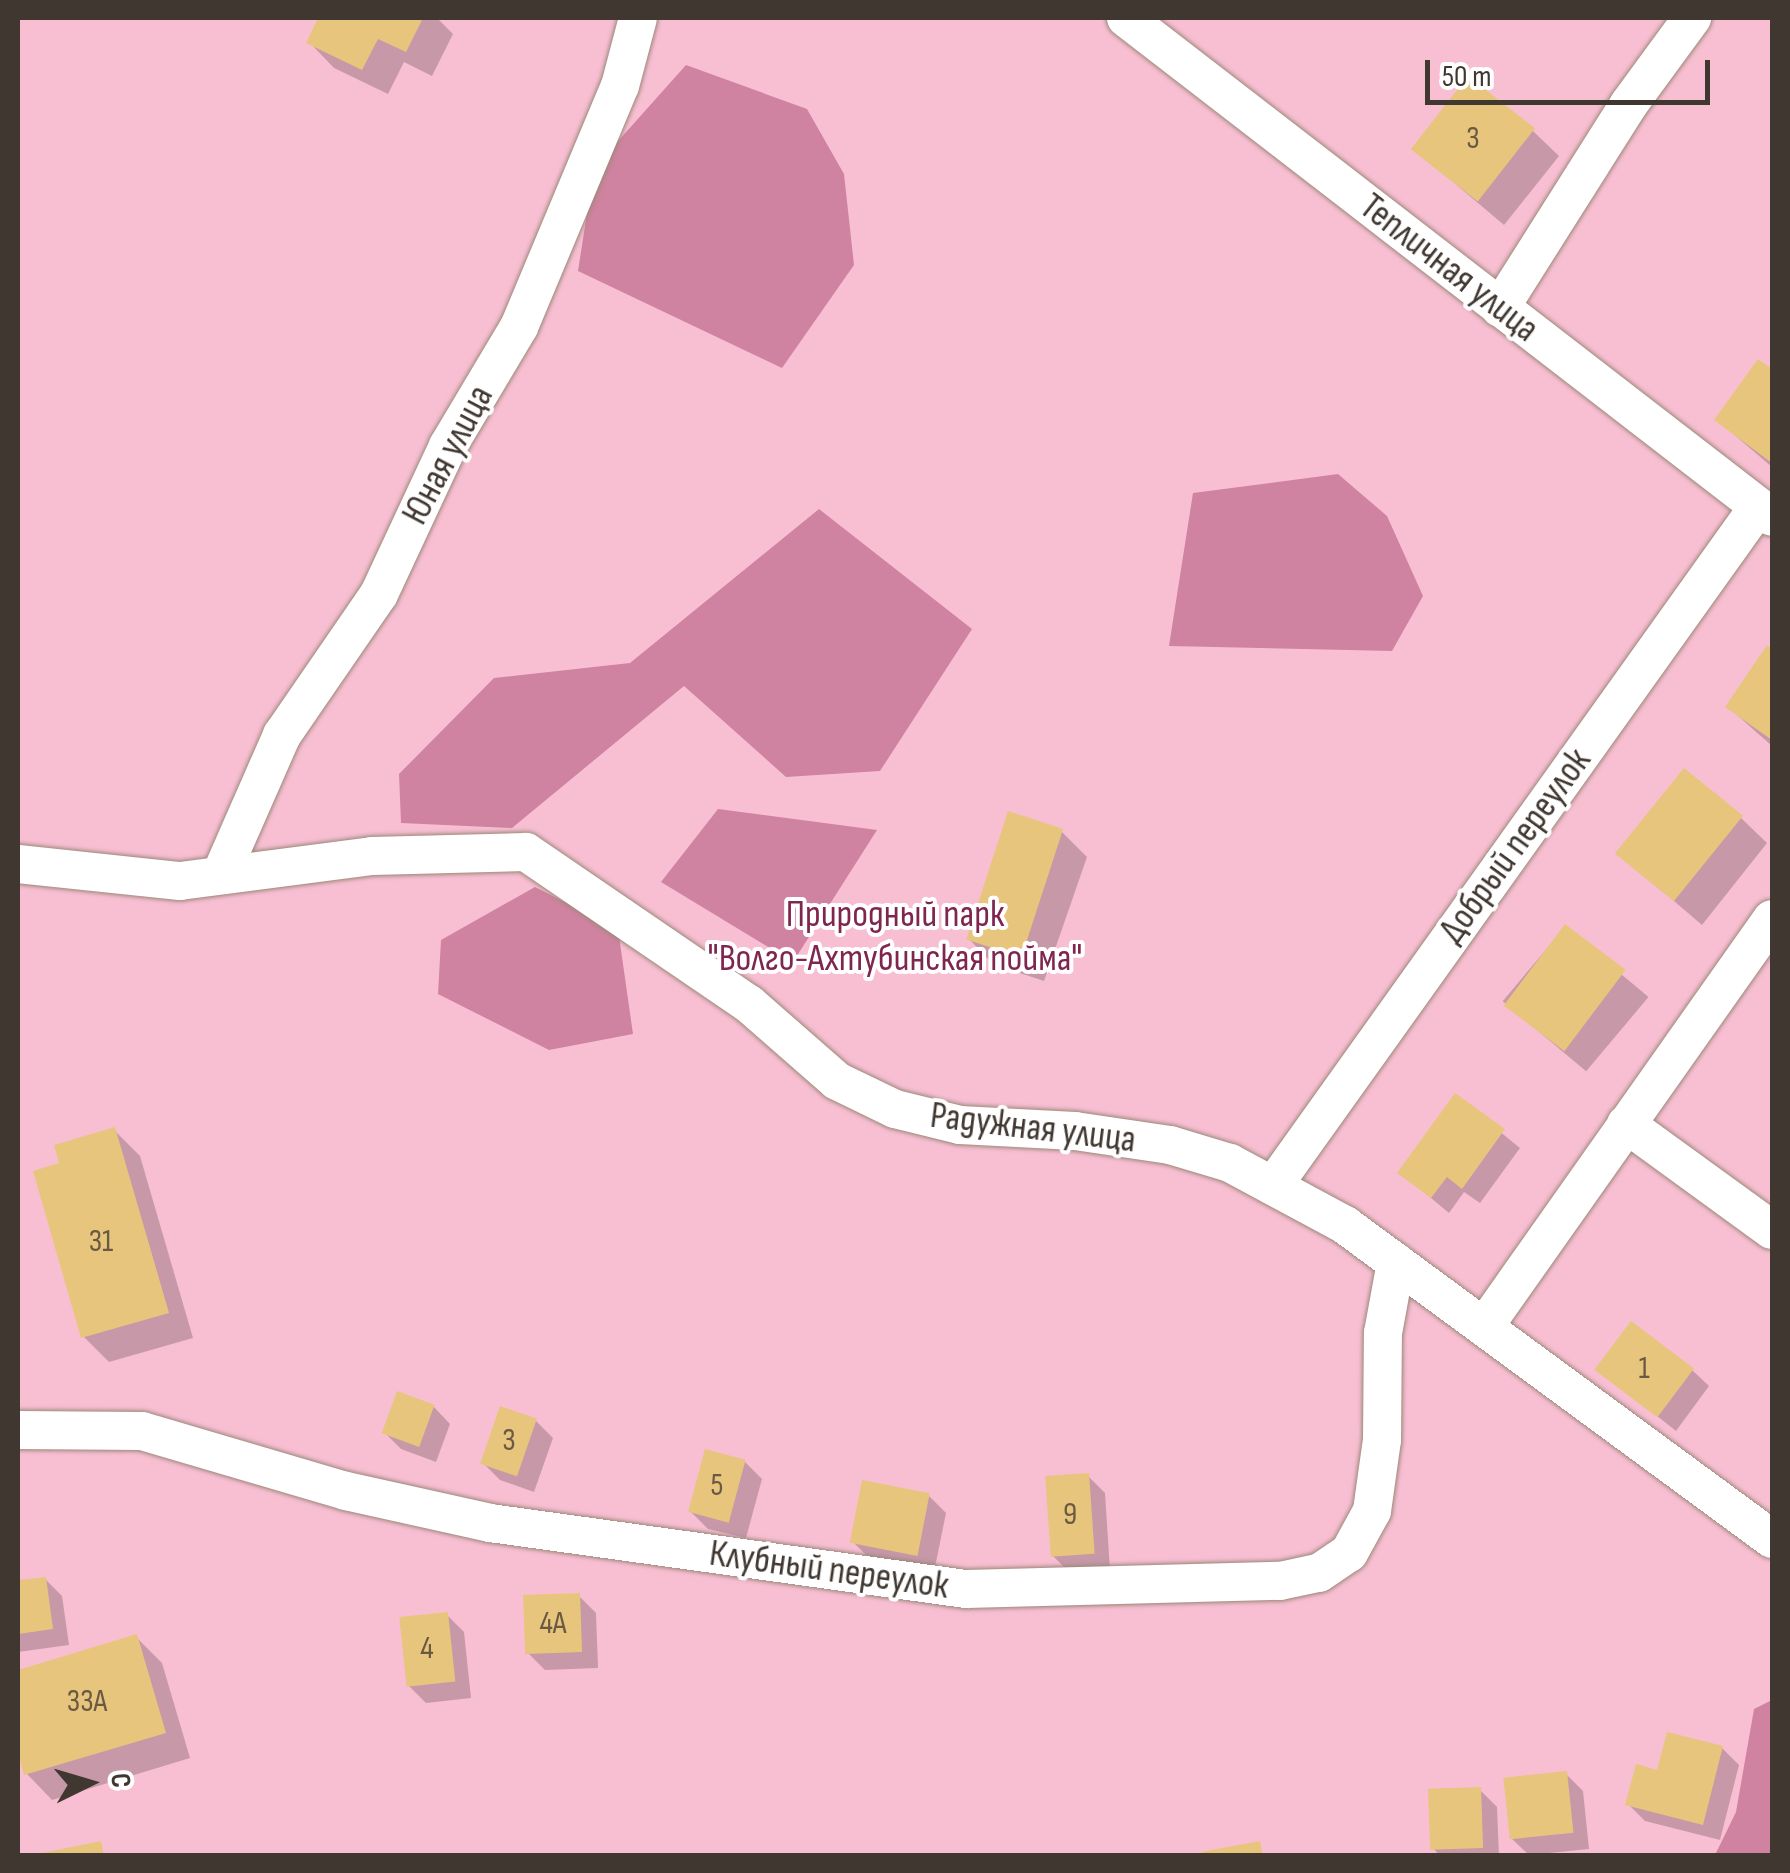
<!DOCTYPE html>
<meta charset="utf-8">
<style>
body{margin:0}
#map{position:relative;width:1790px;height:1873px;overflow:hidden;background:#f3dccc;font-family:"Sofia Sans Condensed",sans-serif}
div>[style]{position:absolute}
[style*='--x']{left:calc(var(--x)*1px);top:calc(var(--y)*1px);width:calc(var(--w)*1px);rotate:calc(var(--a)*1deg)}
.green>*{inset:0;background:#f8bfd3;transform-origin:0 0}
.forest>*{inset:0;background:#cf83a0}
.shadow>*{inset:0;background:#0003;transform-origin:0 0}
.building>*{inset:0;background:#e7c57c;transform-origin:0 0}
.roads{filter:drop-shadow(0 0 2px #9d887a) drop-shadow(0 0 2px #9d887a)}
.minor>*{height:38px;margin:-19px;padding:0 19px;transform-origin:19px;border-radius:19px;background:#fff}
span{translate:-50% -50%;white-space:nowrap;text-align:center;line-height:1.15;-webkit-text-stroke:8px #fff;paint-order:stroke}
.number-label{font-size:32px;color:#6a5a44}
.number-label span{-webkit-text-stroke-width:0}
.street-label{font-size:38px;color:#403731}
.park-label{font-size:38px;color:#7f264f}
.frame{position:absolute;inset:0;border:20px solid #403731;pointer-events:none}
.north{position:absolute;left:40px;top:1733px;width:100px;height:100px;-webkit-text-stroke:8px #fff;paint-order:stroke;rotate:85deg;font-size:28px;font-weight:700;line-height:40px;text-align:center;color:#403731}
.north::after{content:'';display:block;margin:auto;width:35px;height:45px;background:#403731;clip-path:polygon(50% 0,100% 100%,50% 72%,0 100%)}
.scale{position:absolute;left:1425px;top:60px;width:285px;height:45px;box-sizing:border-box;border:5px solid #403731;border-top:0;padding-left:12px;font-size:30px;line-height:35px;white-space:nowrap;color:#403731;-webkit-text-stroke:8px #fff;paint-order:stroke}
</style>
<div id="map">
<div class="green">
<div style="left:18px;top:18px;width:1754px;height:1837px"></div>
</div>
<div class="forest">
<div style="clip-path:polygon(686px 65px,807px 109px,844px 174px,854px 265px,782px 368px,578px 271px,594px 168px)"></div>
<div style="clip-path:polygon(1338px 474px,1387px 516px,1423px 596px,1392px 651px,1169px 646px,1193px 493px)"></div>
<div style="clip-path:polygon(819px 509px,972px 629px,880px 771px,786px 777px,684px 686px,512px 828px,401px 823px,399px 774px,494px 678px,630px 663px)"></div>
<div style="clip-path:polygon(718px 809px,877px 830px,793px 962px,661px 882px)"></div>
<div style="clip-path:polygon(535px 887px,618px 929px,633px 1034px,549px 1050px,438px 994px,441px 940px)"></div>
<div style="clip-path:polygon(1772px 1700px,1772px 1855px,1715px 1855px,1736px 1812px,1754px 1709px)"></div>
</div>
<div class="shadow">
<div style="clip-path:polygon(321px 18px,437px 18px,453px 34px,432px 76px,404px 62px,388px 94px,334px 68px,309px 42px)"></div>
<div style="clip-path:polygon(1533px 131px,1559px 156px,1504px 225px,1414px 149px)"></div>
<div style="clip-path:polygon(1759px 362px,1772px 372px,1772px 467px,1717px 420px)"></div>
<div style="clip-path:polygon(1767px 649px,1772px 652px,1772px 746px,1728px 707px)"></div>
<div style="clip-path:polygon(1741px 818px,1767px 843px,1702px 925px,1619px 854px)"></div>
<div style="clip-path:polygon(1061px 831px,1087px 857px,1044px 981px,993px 964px,968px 938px)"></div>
<div style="left:1565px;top:927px;width:109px;height:97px;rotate:40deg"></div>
<div style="clip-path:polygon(1456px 1096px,1520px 1148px,1480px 1203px,1464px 1192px,1449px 1213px,1401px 1173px)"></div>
<div style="clip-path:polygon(114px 1130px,140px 1156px,193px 1338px,109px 1362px,84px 1337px,62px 1165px)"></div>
<div style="clip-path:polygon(1598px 1369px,1692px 1370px,1709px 1386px,1676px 1431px)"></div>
<div style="clip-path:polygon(434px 1407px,450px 1424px,436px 1462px,401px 1449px,384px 1432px)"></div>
<div style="clip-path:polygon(536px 1421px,553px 1438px,534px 1492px,500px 1480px,483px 1463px)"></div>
<div style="clip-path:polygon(745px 1462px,762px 1479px,746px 1538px,708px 1529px,691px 1512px)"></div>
<div style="clip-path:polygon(1088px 1476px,1105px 1493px,1110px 1570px,1070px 1573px,1053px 1556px)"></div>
<div style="clip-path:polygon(929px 1496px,946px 1513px,934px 1572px,870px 1559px,853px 1542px)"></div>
<div style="clip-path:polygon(45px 1579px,62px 1596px,69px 1645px,18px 1652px,18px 1583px)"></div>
<div style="clip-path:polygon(579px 1596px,596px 1613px,598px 1668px,545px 1670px,528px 1653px)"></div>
<div style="clip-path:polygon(447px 1615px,464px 1632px,471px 1698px,426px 1703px,409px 1686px)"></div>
<div style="clip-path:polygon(136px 1637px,162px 1663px,190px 1758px,52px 1800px,27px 1774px,18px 1744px,18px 1673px)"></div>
<div style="clip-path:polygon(1722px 1748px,1739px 1765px,1720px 1840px,1645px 1821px,1628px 1804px,1659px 1773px)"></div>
<div style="clip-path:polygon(1566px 1774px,1583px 1791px,1589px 1849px,1529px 1855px,1512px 1839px)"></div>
<div style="clip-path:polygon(1480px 1790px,1497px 1807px,1499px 1856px,1440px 1856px,1433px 1848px)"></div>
</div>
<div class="building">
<div style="clip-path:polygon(318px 18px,423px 18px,406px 52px,378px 39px,362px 70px,306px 43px)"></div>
<div style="left:1468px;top:76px;width:85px;height:93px;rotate:38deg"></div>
<div style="clip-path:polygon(1758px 359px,1772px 369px,1772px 463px,1714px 420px)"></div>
<div style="clip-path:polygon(1767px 645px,1772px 649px,1772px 740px,1725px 707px)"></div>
<div style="left:1684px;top:768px;width:76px;height:110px;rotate:39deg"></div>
<div style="left:1008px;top:811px;width:58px;height:135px;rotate:18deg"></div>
<div style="left:1565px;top:924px;width:76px;height:102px;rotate:37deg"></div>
<div style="clip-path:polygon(1455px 1093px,1505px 1129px,1462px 1189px,1447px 1177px,1431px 1198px,1397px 1173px)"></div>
<div style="clip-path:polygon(115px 1127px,169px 1313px,81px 1338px,33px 1171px,59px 1163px,54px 1145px)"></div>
<div style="left:1631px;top:1321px;width:79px;height:61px;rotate:37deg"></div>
<div style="left:397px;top:1391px;width:40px;height:45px;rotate:20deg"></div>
<div style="left:500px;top:1406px;width:39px;height:61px;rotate:19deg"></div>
<div style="left:705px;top:1449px;width:42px;height:65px;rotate:15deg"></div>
<div style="left:1089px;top:1473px;width:81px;height:44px;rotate:86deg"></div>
<div style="left:862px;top:1480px;width:69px;height:64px;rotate:11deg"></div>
<div style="clip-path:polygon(46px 1577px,53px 1629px,18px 1634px,18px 1580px)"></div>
<div style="left:580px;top:1593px;width:59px;height:57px;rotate:88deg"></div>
<div style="left:448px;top:1612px;width:70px;height:49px;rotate:84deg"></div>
<div style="clip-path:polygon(137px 1634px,166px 1733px,24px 1775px,18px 1753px,18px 1670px)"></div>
<div style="clip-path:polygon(1667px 1732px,1723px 1746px,1703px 1825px,1625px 1805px,1636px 1764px,1657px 1770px)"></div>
<div style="left:1567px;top:1771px;width:62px;height:64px;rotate:84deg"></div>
<div style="left:1481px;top:1787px;width:61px;height:53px;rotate:88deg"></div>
<div style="clip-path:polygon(101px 1841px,104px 1856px,38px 1856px,38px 1854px)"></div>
<div style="clip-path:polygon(1260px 1841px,1263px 1856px,1202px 1856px,1201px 1852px)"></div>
</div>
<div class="roads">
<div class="minor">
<div style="--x:1126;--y:18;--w:816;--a:37.68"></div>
<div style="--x:1500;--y:308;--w:241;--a:-57.7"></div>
<div style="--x:1629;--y:104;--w:107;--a:-53.8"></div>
<div style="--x:18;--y:864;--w:163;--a:6"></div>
<div style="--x:180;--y:881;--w:194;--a:-7.4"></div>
<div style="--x:372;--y:856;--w:154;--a:-1.5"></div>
<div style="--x:526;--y:852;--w:270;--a:34.3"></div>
<div style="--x:749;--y:1004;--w:117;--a:41.2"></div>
<div style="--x:837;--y:1081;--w:64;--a:25.8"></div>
<div style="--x:895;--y:1109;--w:67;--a:13.8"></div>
<div style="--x:960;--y:1125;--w:115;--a:3"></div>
<div style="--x:1075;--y:1131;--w:96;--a:8.4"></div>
<div style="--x:1170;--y:1145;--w:63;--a:16.7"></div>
<div style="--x:1230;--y:1163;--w:131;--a:28.3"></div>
<div style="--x:1345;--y:1225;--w:530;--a:36.33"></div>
<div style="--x:221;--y:874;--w:152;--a:-66.3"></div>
<div style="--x:282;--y:735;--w:171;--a:-55.5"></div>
<div style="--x:379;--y:594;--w:163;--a:-65"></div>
<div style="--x:448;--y:446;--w:139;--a:-59.2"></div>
<div style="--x:519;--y:327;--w:261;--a:-67.3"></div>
<div style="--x:620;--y:86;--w:70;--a:-75.2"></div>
<div style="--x:1626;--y:1124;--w:180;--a:36"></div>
<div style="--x:1273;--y:1186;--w:834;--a:-54.46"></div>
<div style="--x:1484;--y:1327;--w:499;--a:-54.8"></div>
<div style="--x:18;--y:1430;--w:124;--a:0.5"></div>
<div style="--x:142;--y:1431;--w:213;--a:16.4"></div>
<div style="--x:346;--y:1491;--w:148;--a:12.5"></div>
<div style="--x:490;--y:1523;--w:481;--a:7.9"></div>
<div style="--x:966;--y:1589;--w:314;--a:-1.5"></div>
<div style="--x:1280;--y:1581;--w:40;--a:-12"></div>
<div style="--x:1319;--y:1573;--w:36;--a:-34"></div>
<div style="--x:1349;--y:1553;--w:48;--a:-61.3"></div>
<div style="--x:1372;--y:1511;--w:72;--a:-82"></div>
<div style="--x:1382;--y:1440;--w:107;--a:-89.5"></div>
<div style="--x:1383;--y:1333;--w:72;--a:-79.6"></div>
</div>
</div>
<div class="number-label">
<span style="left:1473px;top:139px">3</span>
<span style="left:101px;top:1242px">31</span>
<span style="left:1644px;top:1369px">1</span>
<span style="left:509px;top:1441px">3</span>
<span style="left:717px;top:1486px">5</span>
<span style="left:1070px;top:1515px">9</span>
<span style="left:553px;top:1624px">4А</span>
<span style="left:427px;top:1649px">4</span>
<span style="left:87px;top:1702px">33А</span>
</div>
<div class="street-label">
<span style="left:1449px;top:268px;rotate:38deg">Тепличная улица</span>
<span style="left:448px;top:455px;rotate:-62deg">Юная улица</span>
<span style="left:1515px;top:846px;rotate:-54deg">Добрый переулок</span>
<span style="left:1033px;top:1128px;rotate:7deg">Радужная улица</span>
<span style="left:829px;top:1570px;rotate:8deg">Клубный переулок</span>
</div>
<div class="park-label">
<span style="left:895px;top:937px">Природный парк<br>"Волго-Ахтубинская пойма"</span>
</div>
<div class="frame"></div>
<div class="north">С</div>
<div class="scale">50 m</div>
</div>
